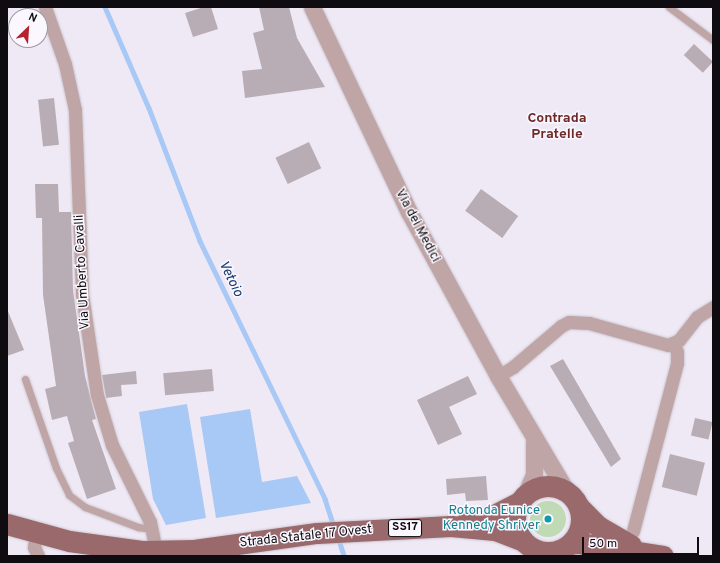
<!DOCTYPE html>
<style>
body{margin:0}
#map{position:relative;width:720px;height:563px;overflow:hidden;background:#efe9f5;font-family:Overpass,sans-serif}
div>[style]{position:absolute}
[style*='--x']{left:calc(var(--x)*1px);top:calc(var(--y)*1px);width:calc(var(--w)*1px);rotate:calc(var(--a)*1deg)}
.green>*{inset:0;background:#bfdab4}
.round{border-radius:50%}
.water>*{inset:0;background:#a8c8f5}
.stream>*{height:4.5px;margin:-2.25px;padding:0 2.25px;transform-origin:2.25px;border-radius:2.25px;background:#a8c8f5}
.building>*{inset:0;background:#b9adb5;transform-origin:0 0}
.roads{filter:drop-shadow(0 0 1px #cbc6d0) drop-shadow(0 0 1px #cbc6d0)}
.service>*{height:7px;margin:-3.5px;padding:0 3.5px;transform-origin:3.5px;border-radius:3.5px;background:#c0a5a6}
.minor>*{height:13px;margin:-6.5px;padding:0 6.5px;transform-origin:6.5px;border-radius:6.5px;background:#c0a5a6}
.tertiary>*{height:17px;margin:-8.5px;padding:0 8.5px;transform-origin:8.5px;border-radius:8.5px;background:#c0a5a6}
.primary>*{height:21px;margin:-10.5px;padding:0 10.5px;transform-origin:10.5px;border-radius:10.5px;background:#99696c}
.primary>.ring{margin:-10.5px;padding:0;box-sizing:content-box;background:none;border:21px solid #99696c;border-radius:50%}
.dots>*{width:11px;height:11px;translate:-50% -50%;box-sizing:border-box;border:2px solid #fbf7ff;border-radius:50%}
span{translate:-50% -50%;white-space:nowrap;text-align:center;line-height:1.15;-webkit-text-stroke:3px #fbf7ff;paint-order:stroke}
.shield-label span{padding:1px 3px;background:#fbf7ff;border:1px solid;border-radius:3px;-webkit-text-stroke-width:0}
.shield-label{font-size:12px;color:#0e0c10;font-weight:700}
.street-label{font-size:13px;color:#0e0c10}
.culture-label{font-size:13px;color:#0d838f}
.right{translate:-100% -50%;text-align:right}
.neighbourhood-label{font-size:14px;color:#6f2928;font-weight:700}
.water-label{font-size:14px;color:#163d73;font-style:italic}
.frame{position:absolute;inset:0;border:8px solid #0e0c10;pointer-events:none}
.north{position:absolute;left:8px;top:8px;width:40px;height:40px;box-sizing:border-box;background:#fbf7ff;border:1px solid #9c999f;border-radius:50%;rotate:25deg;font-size:11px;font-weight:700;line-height:16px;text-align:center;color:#0e0c10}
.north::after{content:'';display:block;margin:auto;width:14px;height:18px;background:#b5242d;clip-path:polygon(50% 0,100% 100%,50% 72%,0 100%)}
.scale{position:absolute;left:582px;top:537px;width:117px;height:18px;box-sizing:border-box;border:2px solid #0e0c10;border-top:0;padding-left:5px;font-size:12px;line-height:14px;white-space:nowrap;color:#0e0c10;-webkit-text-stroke:3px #fbf7ff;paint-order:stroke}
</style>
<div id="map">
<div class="green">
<div class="round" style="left:530px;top:501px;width:36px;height:36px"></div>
</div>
<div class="water">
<div style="clip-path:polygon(187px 404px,206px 518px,166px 525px,153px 499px,139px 412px)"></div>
<div style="clip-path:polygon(250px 409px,262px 482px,297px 476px,311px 503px,216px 518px,200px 417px)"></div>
</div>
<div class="stream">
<div style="--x:105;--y:7;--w:110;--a:66.5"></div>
<div style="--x:149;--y:108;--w:142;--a:69"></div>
<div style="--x:200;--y:241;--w:287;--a:64.1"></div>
<div style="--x:325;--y:499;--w:29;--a:72"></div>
<div style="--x:338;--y:537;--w:20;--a:72"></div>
</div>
<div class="building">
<div style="clip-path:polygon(204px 7px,211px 7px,218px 29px,193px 37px,185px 13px)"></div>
<div style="clip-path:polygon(259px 7px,289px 7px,297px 38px,325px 87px,245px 98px,242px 71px,262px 69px,253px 33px,264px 30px)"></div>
<div style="left:694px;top:44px;width:26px;height:15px;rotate:43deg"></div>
<div style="left:54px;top:98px;width:47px;height:16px;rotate:84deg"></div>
<div style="left:309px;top:142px;width:29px;height:37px;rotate:65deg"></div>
<div style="clip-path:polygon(35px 184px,58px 184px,59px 212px,71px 212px,73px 290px,85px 376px,96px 419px,92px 420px,116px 489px,87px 499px,68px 443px,74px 441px,67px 416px,52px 420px,45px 389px,56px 386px,43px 295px,42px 218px,36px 218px)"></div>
<div style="left:481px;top:189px;width:46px;height:27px;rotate:36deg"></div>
<div style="clip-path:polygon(7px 309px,24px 350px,7px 356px)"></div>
<div style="clip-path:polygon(563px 359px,621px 459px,611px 467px,550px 366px)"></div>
<div style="left:212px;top:369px;width:22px;height:49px;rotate:85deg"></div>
<div style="clip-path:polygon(136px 371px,137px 384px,121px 385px,122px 396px,106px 398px,102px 375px)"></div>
<div style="clip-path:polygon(468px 376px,477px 394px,449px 407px,462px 434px,438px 445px,417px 400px)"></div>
<div style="left:695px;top:418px;width:18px;height:18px;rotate:13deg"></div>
<div style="left:670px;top:454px;width:36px;height:34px;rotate:14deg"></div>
<div style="clip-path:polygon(486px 476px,488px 500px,466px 501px,465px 493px,447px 495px,446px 479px)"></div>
</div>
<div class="roads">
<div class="service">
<div style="--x:669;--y:7;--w:55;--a:36.9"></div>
<div style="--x:25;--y:379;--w:94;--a:70.8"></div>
<div style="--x:56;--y:468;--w:30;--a:64"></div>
<div style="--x:69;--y:495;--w:20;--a:37"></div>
<div style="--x:85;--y:507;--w:57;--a:20.7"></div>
<div style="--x:138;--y:527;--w:14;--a:8"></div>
</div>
<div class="minor">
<div style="--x:45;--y:7;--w:60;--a:70.7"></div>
<div style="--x:65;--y:64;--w:47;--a:77.7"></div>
<div style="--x:75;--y:110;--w:184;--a:87.8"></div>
<div style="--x:82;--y:294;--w:102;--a:81.6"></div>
<div style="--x:97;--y:395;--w:52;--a:73.3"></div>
<div style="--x:112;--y:445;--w:86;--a:63.7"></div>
<div style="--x:150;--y:522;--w:35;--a:78"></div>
<div style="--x:498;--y:376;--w:17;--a:-31"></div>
<div style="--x:513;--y:367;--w:63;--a:-40.5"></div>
<div style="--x:561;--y:326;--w:9;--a:-27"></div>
<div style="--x:569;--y:322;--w:20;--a:3"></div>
<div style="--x:589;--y:323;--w:82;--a:15.6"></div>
<div style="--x:668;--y:345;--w:12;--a:-24"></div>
<div style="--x:679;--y:340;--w:29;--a:-52"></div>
<div style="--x:697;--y:317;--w:19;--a:-32"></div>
<div style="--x:633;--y:531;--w:174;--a:-75.3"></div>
<div style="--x:677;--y:363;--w:11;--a:-90"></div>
<div style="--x:677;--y:352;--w:9;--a:-111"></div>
<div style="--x:36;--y:534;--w:13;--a:99"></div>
<div style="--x:34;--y:547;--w:10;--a:66"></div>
</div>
<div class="tertiary">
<div style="--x:312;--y:7;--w:227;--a:64.7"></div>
<div style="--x:409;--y:212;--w:187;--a:61.5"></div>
<div style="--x:498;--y:376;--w:135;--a:59.3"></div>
<div style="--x:525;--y:495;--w:22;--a:-66"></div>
<div style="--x:534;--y:475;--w:33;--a:-90"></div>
<div style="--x:541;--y:551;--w:8;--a:40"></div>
<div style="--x:568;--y:556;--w:12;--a:-85"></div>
</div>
<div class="primary">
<div class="ring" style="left:515px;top:486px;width:45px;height:45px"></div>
<div style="--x:579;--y:507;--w:27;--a:45"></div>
<div style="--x:598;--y:526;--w:38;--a:30"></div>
<div style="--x:466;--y:522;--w:27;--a:-13"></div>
<div style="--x:492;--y:516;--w:30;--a:-27"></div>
<div style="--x:7;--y:524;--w:64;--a:15.3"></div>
<div style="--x:69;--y:541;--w:75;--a:7.7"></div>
<div style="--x:143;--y:551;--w:51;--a:-1.1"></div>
<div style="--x:194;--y:550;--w:124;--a:-7.9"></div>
<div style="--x:317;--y:533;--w:134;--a:-3"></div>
<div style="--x:451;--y:526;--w:44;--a:5.2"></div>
<div style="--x:495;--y:530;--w:30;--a:21"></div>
<div style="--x:572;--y:542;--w:92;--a:8.7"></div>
</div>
</div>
<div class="dots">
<div style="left:548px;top:519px;background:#0f9aa8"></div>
</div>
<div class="shield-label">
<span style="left:405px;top:528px">SS17</span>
</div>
<div class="street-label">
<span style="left:417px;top:226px;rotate:62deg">Via dei Medici</span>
<span style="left:83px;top:272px;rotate:-93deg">Via Umberto Cavalli</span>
<span style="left:306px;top:537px;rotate:-6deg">Strada Statale 17 Ovest</span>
</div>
<div class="culture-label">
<span class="right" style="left:540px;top:519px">Rotonda Eunice<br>Kennedy Shriver</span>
</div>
<div class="neighbourhood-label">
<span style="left:557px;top:127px">Contrada<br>Pratelle</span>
</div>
<div class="water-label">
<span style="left:230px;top:279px;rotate:64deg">Vetoio</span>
</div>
<div class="frame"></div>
<div class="north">N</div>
<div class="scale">50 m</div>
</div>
